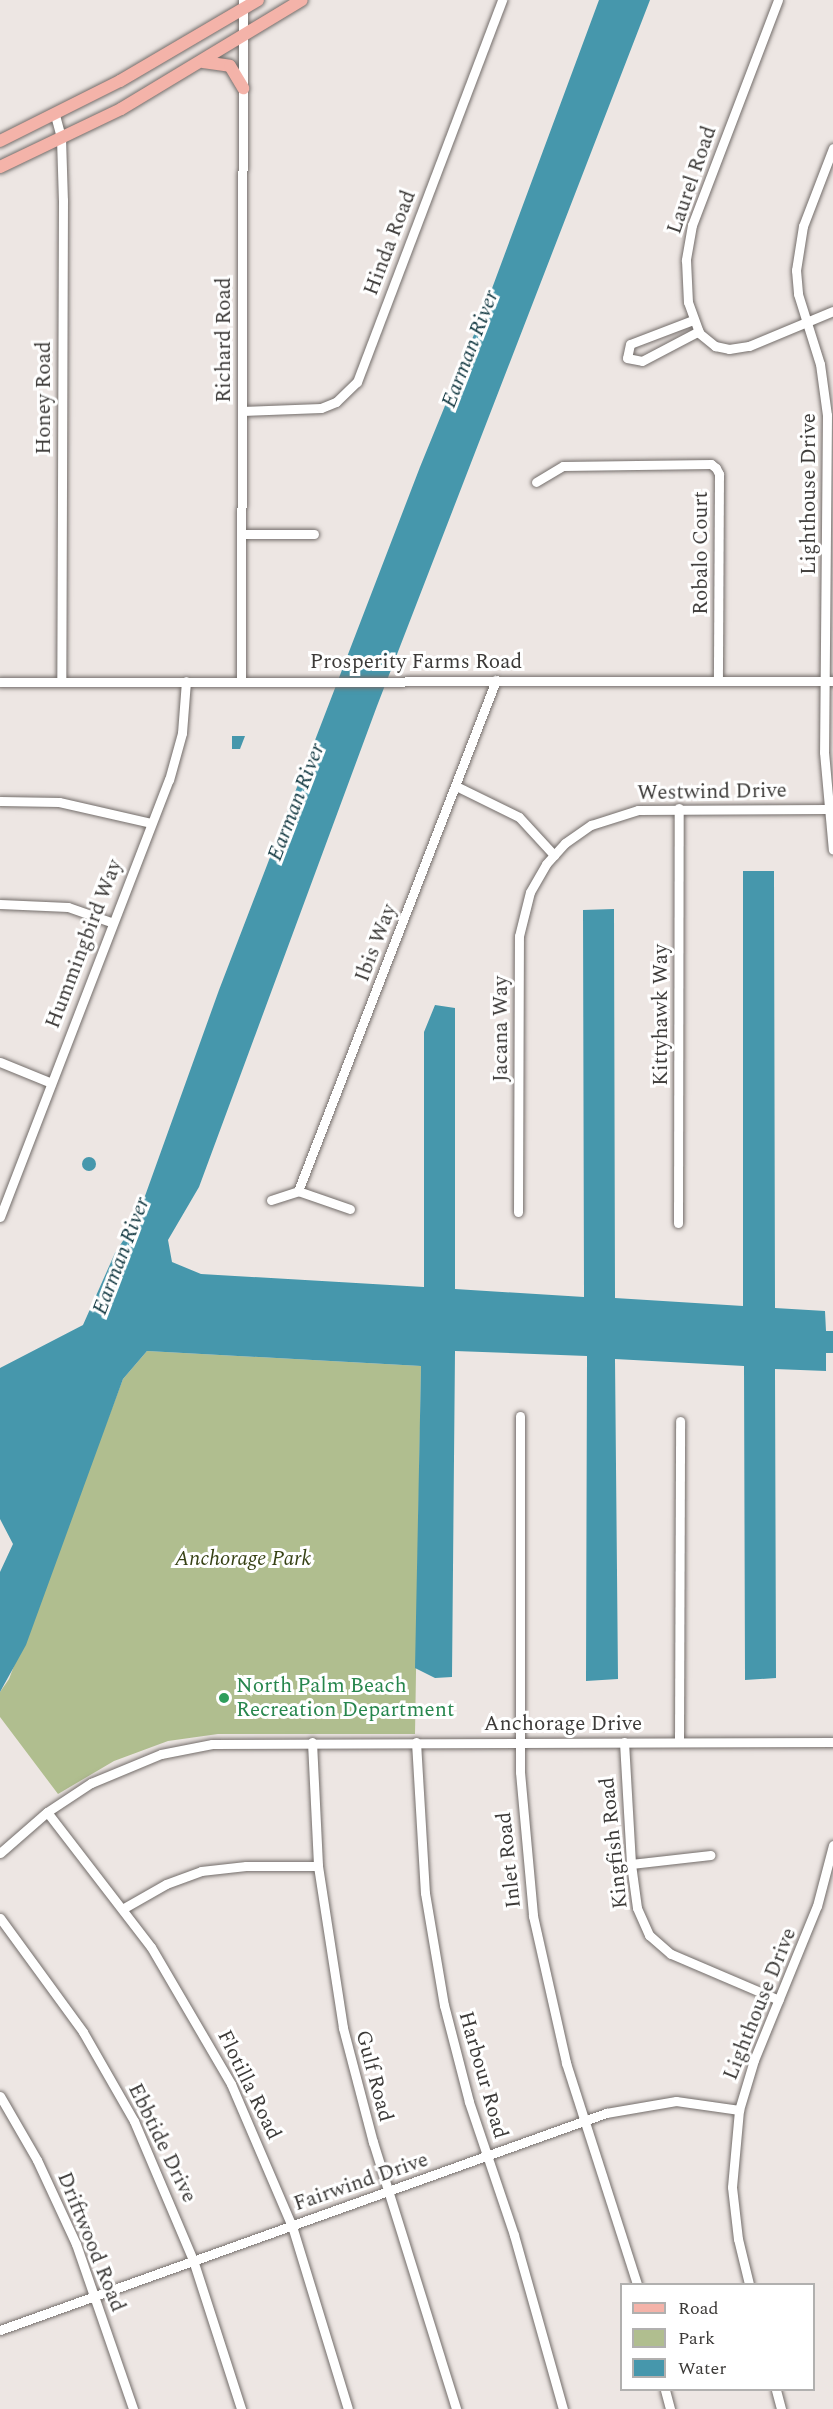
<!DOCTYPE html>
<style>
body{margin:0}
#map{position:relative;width:833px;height:2409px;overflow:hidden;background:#ede6e3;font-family:Spectral,serif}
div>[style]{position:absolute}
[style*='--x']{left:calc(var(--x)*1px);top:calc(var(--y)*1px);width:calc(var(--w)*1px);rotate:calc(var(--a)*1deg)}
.green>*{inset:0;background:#b0be8f}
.water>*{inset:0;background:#4697ac}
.round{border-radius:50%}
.roads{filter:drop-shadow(0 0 2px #736d6a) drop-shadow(0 0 2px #736d6a)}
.minor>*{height:9px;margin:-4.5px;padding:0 4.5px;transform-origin:4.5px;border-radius:4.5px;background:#fff}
.major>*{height:12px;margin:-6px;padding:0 6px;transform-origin:6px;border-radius:6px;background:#f4b3a9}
.dots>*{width:16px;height:16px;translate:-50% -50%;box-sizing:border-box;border:3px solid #fff;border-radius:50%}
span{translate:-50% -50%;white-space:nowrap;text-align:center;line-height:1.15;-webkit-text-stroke:6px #fff;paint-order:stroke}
.street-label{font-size:21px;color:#3c3a38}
.park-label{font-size:21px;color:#374215;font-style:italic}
.leisure-label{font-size:21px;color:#27864d}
.left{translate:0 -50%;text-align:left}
.water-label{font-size:22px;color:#143a43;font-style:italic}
.legend{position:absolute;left:620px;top:2283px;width:195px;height:108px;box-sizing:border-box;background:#fff;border:2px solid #b1b0af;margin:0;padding:8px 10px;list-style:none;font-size:18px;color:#3c3a38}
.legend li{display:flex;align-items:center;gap:12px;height:30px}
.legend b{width:30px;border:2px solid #b1b0af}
</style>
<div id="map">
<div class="green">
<div style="clip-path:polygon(147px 1351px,421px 1366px,415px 1734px,218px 1734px,168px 1741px,114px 1761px,58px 1794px,0 1717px,0 1692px,9px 1679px,123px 1379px)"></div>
</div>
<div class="water">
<div style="clip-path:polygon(599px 0,650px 0,377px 706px,199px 1187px,168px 1240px,172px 1262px,201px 1274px,424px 1287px,424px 1032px,435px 1005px,455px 1008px,455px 1289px,584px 1297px,583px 910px,614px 909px,615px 1298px,743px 1306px,743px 871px,774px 871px,775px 1308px,825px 1311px,826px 1331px,833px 1331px,833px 1353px,826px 1353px,826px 1371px,775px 1369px,776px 1678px,745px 1680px,744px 1366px,615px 1359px,618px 1679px,586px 1681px,587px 1356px,455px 1351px,452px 1677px,435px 1678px,415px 1668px,421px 1366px,147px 1351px,123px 1379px,26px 1645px,0 1692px,0 1572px,13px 1544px,0 1519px,0 1368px,83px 1325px,115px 1253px,136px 1221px,219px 990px,420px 467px,484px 310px)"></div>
<div style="clip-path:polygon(232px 736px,245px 736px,240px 749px,232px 749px)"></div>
<div class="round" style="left:82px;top:1157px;width:14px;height:14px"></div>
</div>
<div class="roads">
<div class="minor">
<div style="--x:778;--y:0;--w:241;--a:110.9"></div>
<div style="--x:692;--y:225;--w:36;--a:100"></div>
<div style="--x:686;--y:260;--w:42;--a:87.3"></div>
<div style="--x:688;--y:302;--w:33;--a:70"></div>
<div style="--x:699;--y:333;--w:21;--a:39"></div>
<div style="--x:715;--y:346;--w:14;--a:12"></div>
<div style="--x:729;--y:349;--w:20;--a:-9"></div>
<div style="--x:749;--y:346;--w:91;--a:-22.6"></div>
<div style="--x:55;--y:115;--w:24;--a:75"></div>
<div style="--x:61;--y:138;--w:62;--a:88.2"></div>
<div style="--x:63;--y:200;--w:482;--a:90.2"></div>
<div style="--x:833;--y:148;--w:84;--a:111"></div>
<div style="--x:803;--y:226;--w:45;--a:99"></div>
<div style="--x:796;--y:270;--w:24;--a:85"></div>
<div style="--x:798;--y:294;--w:73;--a:72.6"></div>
<div style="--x:820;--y:364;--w:51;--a:82.2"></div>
<div style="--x:827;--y:415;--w:337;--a:90.5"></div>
<div style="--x:824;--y:752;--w:98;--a:84.8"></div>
<div style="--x:693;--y:320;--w:67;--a:159.1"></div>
<div style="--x:630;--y:344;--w:14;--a:102"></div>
<div style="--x:627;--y:358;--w:15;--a:11"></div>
<div style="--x:642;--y:361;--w:64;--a:-27.8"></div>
<div style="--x:242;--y:411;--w:79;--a:-2.2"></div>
<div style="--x:321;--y:408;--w:16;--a:-22"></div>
<div style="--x:336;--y:402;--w:29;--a:-44"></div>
<div style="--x:357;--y:382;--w:409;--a:-69.2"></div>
<div style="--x:536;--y:482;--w:31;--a:-31"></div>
<div style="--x:563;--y:466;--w:148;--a:-0.8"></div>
<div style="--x:711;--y:464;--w:6;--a:39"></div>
<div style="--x:716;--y:468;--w:7;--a:63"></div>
<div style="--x:719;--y:474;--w:207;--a:90.3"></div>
<div style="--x:241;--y:534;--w:73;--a:0"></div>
<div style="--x:241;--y:681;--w:681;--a:-89.83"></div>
<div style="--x:0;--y:682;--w:833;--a:-0.07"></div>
<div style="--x:456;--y:786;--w:70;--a:26.2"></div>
<div style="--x:519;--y:817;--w:52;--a:47.4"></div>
<div style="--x:0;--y:801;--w:59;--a:1"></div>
<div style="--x:59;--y:802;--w:94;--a:12.9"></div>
<div style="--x:0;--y:904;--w:68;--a:2.5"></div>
<div style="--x:68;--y:907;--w:46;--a:19.2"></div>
<div style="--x:0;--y:1062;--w:53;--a:22.2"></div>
<div style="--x:298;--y:1191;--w:55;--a:19.1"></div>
<div style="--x:271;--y:1200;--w:28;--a:-18"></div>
<div style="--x:298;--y:1191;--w:548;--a:-68.82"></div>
<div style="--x:518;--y:1212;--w:276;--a:-89.8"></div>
<div style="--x:519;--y:936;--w:45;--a:-76"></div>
<div style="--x:530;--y:892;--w:32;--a:-60"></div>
<div style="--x:546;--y:864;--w:28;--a:-48"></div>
<div style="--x:565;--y:843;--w:32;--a:-35"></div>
<div style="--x:591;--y:825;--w:49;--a:-17.7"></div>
<div style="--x:638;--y:810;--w:189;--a:-0.3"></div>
<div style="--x:0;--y:1217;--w:469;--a:-68.9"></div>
<div style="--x:169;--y:780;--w:49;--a:-74.5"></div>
<div style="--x:182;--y:733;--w:52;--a:-85.6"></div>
<div style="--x:678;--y:1223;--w:415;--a:-89.9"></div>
<div style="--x:520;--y:1416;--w:356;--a:90"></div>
<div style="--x:520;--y:1772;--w:145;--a:84.8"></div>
<div style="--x:533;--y:1916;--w:151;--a:77.3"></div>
<div style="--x:566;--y:2063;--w:232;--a:72.2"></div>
<div style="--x:312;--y:1742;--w:124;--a:87.2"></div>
<div style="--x:318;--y:1866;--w:164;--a:81.2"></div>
<div style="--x:343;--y:2028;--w:118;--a:75.3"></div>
<div style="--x:373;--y:2142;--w:280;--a:72.7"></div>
<div style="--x:416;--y:1742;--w:151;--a:86.6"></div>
<div style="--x:425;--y:1893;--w:114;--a:80.4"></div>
<div style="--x:444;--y:2005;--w:100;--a:75.5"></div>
<div style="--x:469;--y:2102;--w:140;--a:71.3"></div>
<div style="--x:514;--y:2235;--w:181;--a:74.3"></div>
<div style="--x:624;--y:1742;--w:122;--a:86.7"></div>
<div style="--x:631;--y:1864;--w:44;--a:82.2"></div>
<div style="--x:637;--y:1908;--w:30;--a:66"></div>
<div style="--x:649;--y:1935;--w:29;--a:41"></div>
<div style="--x:671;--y:1954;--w:117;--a:23.1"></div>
<div style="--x:679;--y:1742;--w:321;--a:-89.8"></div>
<div style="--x:47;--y:1812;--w:170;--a:52.4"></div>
<div style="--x:151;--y:1947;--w:159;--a:59.7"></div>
<div style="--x:231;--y:2084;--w:155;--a:66.8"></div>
<div style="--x:292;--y:2226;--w:191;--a:73"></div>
<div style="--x:0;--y:1853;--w:62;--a:-41.1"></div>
<div style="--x:47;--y:1812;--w:53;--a:-33.4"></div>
<div style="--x:91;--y:1783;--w:76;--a:-22.5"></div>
<div style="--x:161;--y:1754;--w:52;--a:-11.1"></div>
<div style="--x:212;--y:1744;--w:621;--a:-0.18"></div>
<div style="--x:631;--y:1864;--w:80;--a:-6.5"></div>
<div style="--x:124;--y:1908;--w:48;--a:-29.7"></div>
<div style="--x:166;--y:1884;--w:37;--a:-20"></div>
<div style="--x:201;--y:1871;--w:45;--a:-6.3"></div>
<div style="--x:246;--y:1866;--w:72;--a:0"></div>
<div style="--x:0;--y:1918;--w:141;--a:53.9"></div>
<div style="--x:83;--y:2032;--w:103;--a:60.2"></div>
<div style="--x:134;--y:2121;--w:151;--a:67"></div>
<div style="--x:193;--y:2260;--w:157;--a:72.1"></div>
<div style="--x:0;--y:2096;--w:74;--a:60"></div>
<div style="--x:37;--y:2160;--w:93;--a:65.1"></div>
<div style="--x:76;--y:2244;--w:175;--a:70.9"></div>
<div style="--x:749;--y:2284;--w:46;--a:-103.7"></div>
<div style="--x:738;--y:2239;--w:52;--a:-96.6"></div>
<div style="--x:732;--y:2187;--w:77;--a:-84.8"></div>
<div style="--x:739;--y:2110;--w:52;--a:-73.3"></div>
<div style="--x:754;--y:2060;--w:166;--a:-67.8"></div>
<div style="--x:817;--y:1906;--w:63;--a:-75.3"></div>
<div style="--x:0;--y:2330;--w:644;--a:-19.7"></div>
<div style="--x:606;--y:2113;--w:71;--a:-9.7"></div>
<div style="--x:676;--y:2101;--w:64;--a:8.1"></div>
<div style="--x:665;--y:2390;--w:20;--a:75"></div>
<div style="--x:776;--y:2390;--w:20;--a:75"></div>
</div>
<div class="major">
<div style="--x:203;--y:62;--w:27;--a:8"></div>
<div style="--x:230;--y:66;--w:26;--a:59"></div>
<div style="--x:0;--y:141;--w:134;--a:-26.6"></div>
<div style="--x:120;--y:81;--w:160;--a:-30.4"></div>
<div style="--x:0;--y:167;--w:134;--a:-25.6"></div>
<div style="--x:121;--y:109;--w:211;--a:-31.1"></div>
</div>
</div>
<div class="dots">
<div style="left:224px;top:1698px;background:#2e9e5b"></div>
</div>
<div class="street-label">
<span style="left:692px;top:180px;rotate:-71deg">Laurel Road</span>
<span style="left:390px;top:243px;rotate:-69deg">Hinda Road</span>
<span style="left:224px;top:340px;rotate:-90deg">Richard Road</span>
<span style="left:44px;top:398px;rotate:-90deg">Honey Road</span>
<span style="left:809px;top:494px;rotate:-90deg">Lighthouse Drive</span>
<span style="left:701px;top:553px;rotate:-90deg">Robalo Court</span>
<span style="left:416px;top:662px">Prosperity Farms Road</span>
<span style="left:712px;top:792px;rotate:-1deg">Westwind Drive</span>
<span style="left:376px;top:943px;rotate:-69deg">Ibis Way</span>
<span style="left:84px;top:944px;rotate:-69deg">Hummingbird Way</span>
<span style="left:661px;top:1015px;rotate:-90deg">Kittyhawk Way</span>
<span style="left:501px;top:1029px;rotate:-90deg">Jacana Way</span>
<span style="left:563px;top:1724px">Anchorage Drive</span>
<span style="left:614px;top:1843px;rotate:-96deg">Kingfish Road</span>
<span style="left:509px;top:1860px;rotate:-96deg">Inlet Road</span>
<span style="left:760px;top:2004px;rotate:-68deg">Lighthouse Drive</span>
<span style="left:483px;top:2075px;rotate:74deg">Harbour Road</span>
<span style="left:374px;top:2076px;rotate:75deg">Gulf Road</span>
<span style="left:249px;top:2085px;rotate:64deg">Flotilla Road</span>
<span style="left:162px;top:2143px;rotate:64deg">Ebbtide Drive</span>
<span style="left:361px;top:2182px;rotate:-19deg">Fairwind Drive</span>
<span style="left:91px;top:2242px;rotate:68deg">Driftwood Road</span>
</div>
<div class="park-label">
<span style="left:243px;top:1559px">Anchorage Park</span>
</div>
<div class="leisure-label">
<span class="left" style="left:236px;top:1698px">North Palm Beach<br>Recreation Department</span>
</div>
<div class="water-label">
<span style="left:470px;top:349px;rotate:-69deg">Earman River</span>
<span style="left:296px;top:802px;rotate:-69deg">Earman River</span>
<span style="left:121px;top:1256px;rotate:-69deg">Earman River</span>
</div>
<ul class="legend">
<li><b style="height:8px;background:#f4b3a9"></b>Road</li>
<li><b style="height:16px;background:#b0be8f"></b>Park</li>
<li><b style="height:16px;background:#4697ac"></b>Water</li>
</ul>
</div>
